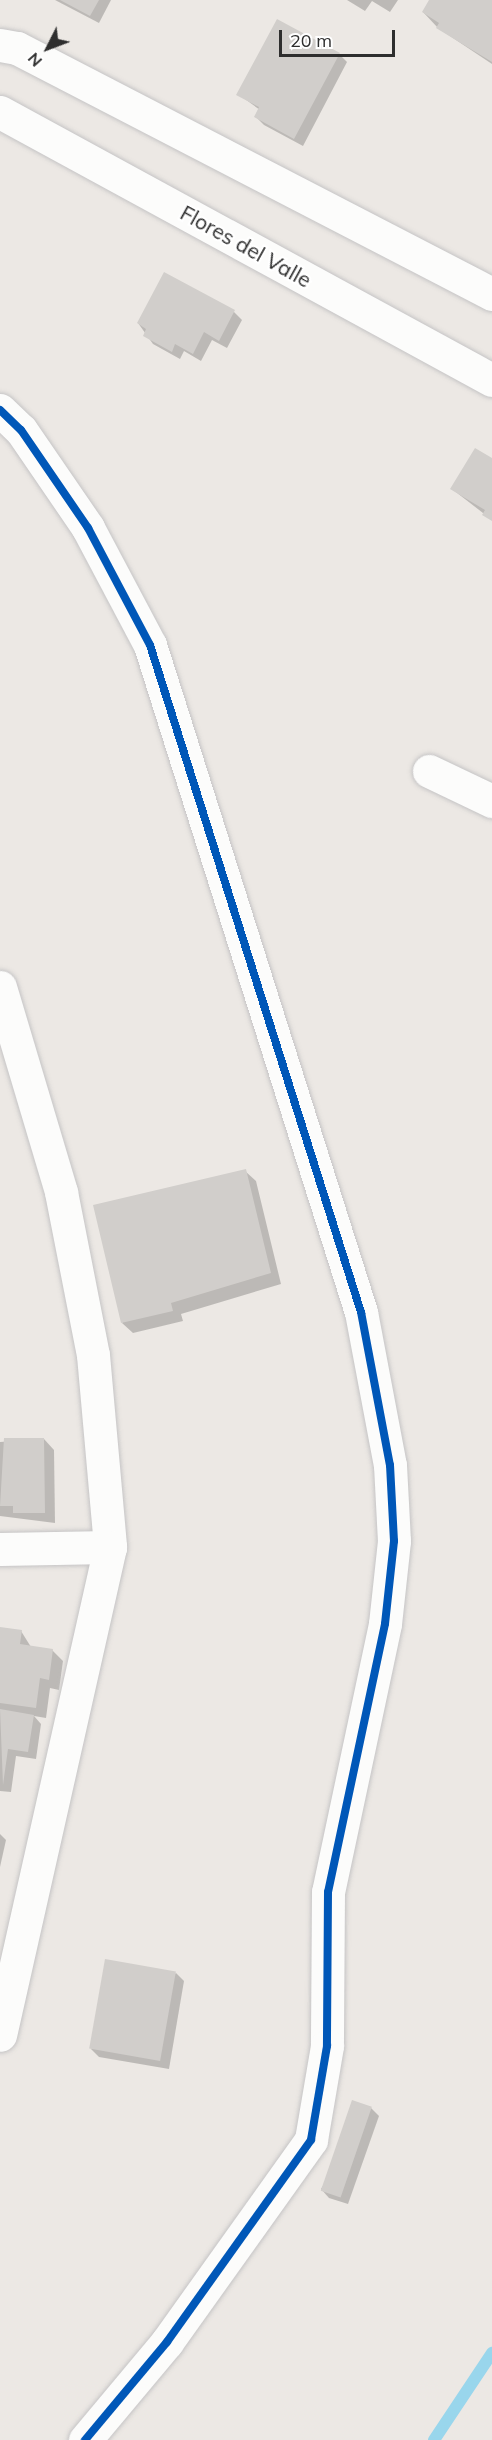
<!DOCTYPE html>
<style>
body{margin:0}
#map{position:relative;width:492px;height:2440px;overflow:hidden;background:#ece8e4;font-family:Mulish,sans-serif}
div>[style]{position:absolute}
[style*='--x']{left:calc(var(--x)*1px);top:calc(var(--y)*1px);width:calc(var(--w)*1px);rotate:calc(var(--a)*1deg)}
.shadow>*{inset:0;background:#0003}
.stream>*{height:12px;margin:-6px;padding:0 6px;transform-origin:6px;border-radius:6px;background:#99d6ec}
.building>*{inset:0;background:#d1cecb;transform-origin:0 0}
.roads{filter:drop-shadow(0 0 2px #c5c4c5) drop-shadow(0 0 2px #c5c4c5)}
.minor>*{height:33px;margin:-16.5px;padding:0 16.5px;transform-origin:16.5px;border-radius:16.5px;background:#fcfcfb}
.cycleway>*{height:8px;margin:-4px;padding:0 4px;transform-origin:4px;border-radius:4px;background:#0057b8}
span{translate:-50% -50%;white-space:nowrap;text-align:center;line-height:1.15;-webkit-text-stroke:4.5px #fff;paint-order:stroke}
.street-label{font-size:21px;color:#2e2e2e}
.north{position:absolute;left:18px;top:18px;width:60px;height:60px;-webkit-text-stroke:4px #fff;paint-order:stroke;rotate:228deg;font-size:16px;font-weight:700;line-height:24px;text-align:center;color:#2e2e2e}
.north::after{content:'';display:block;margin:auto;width:21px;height:27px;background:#2e2e2e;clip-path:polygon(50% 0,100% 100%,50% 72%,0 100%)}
.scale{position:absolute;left:279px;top:30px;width:116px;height:27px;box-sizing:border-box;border:3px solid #2e2e2e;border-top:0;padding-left:8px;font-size:18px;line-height:21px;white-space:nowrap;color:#2e2e2e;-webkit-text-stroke:4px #fff;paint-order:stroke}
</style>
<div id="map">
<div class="shadow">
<div style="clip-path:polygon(55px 0,111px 0,99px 23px)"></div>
<div style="clip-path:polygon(347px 0,398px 0,390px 12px,372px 1px,365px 11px)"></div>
<div style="clip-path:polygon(431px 0,492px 0,492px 64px,438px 28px,423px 12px)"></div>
<div style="clip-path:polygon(339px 54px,347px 62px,303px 146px,264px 125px,256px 117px,260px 110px,238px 94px)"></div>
<div style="clip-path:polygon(234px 312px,242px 320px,227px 348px,212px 340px,201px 361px,184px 351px,180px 359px,153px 344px,138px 323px)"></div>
<div style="clip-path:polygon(492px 460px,492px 520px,452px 489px)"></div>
<div style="clip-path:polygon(245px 1171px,256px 1181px,281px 1284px,181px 1314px,183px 1321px,133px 1333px,122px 1323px)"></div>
<div style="clip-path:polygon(44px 1439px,54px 1450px,55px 1523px,0 1516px,0 1442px)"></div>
<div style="clip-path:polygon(0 1629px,21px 1631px,31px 1647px,52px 1650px,63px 1661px,59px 1690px,50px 1688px,46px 1718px,34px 1716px,41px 1724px,36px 1759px,16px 1756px,11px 1792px,0 1791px)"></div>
<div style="clip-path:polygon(0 1834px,6px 1840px,0 1867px)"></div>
<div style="clip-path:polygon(176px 1973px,184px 1981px,169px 2069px,99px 2057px,91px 2049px)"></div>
<div style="clip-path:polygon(371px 2108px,379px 2116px,348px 2204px,329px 2198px,321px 2189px)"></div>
</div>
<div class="stream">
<div style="--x:434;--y:2440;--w:105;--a:-56.3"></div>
</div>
<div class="building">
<div style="clip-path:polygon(60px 0,99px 0,90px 16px)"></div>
<div style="clip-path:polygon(429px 0,492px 0,492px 62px,436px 28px,439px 23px,422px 12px)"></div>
<div style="clip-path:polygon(277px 19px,340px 53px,294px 139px,254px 117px,259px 107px,236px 95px)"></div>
<div style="clip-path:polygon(164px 272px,235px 310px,219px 341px,204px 332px,193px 354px,175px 344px,172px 352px,143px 336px,146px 329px,137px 323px)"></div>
<div style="clip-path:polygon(475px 448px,492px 458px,492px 521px,482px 515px,485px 510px,450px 489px)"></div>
<div style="clip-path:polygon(246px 1169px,271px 1273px,171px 1303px,173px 1311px,121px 1323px,93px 1205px)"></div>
<div style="clip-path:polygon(4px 1438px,44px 1438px,45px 1513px,13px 1513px,13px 1506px,0 1506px)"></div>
<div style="clip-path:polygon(0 1627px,22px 1630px,20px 1644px,53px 1649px,49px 1680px,40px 1678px,36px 1708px,0 1703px)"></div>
<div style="clip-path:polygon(0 1709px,34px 1715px,28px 1752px,8px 1749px,3px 1785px)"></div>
<div style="left:105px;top:1959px;width:72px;height:91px;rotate:10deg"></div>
<div style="left:352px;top:2100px;width:21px;height:96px;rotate:19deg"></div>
</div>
<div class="roads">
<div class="minor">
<div style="--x:0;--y:45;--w:17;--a:10"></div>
<div style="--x:17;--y:48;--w:535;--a:27.38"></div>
<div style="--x:0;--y:112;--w:560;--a:28.58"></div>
<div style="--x:0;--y:410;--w:29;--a:44"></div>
<div style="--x:21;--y:430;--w:119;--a:55.6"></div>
<div style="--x:88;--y:528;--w:132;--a:62.1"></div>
<div style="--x:150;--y:645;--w:700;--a:72.45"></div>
<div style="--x:361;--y:1312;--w:156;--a:79.3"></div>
<div style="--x:390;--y:1465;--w:76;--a:87"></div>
<div style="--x:394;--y:1541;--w:83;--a:96.2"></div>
<div style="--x:385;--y:1624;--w:274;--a:102"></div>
<div style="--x:328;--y:1892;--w:154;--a:90.4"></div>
<div style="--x:327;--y:2046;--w:95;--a:99.7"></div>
<div style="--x:311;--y:2140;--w:248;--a:125.5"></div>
<div style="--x:167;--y:2342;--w:128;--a:129.9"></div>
<div style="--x:429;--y:771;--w:70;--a:25.5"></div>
<div style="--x:0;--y:987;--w:214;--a:73.4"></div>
<div style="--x:61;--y:1192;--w:166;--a:78.9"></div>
<div style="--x:93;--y:1355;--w:193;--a:84.9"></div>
<div style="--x:110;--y:1547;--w:500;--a:102.7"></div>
<div style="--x:0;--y:1549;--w:110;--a:-1"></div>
</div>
</div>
<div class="cycleway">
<div style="--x:0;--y:410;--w:29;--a:44"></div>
<div style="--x:21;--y:430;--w:119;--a:55.6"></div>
<div style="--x:88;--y:528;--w:132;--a:62.1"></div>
<div style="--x:150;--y:645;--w:700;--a:72.45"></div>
<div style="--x:361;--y:1312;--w:156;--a:79.3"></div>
<div style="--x:390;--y:1465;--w:76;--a:87"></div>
<div style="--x:394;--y:1541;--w:83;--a:96.2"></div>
<div style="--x:385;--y:1624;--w:274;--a:102"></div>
<div style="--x:328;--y:1892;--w:154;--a:90.4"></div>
<div style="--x:327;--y:2046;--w:95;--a:99.7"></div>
<div style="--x:311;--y:2140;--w:248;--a:125.5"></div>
<div style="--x:167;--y:2342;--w:128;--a:129.9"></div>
</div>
<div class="street-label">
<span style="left:246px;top:246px;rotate:29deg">Flores del Valle</span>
</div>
<div class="north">N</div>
<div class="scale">20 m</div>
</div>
